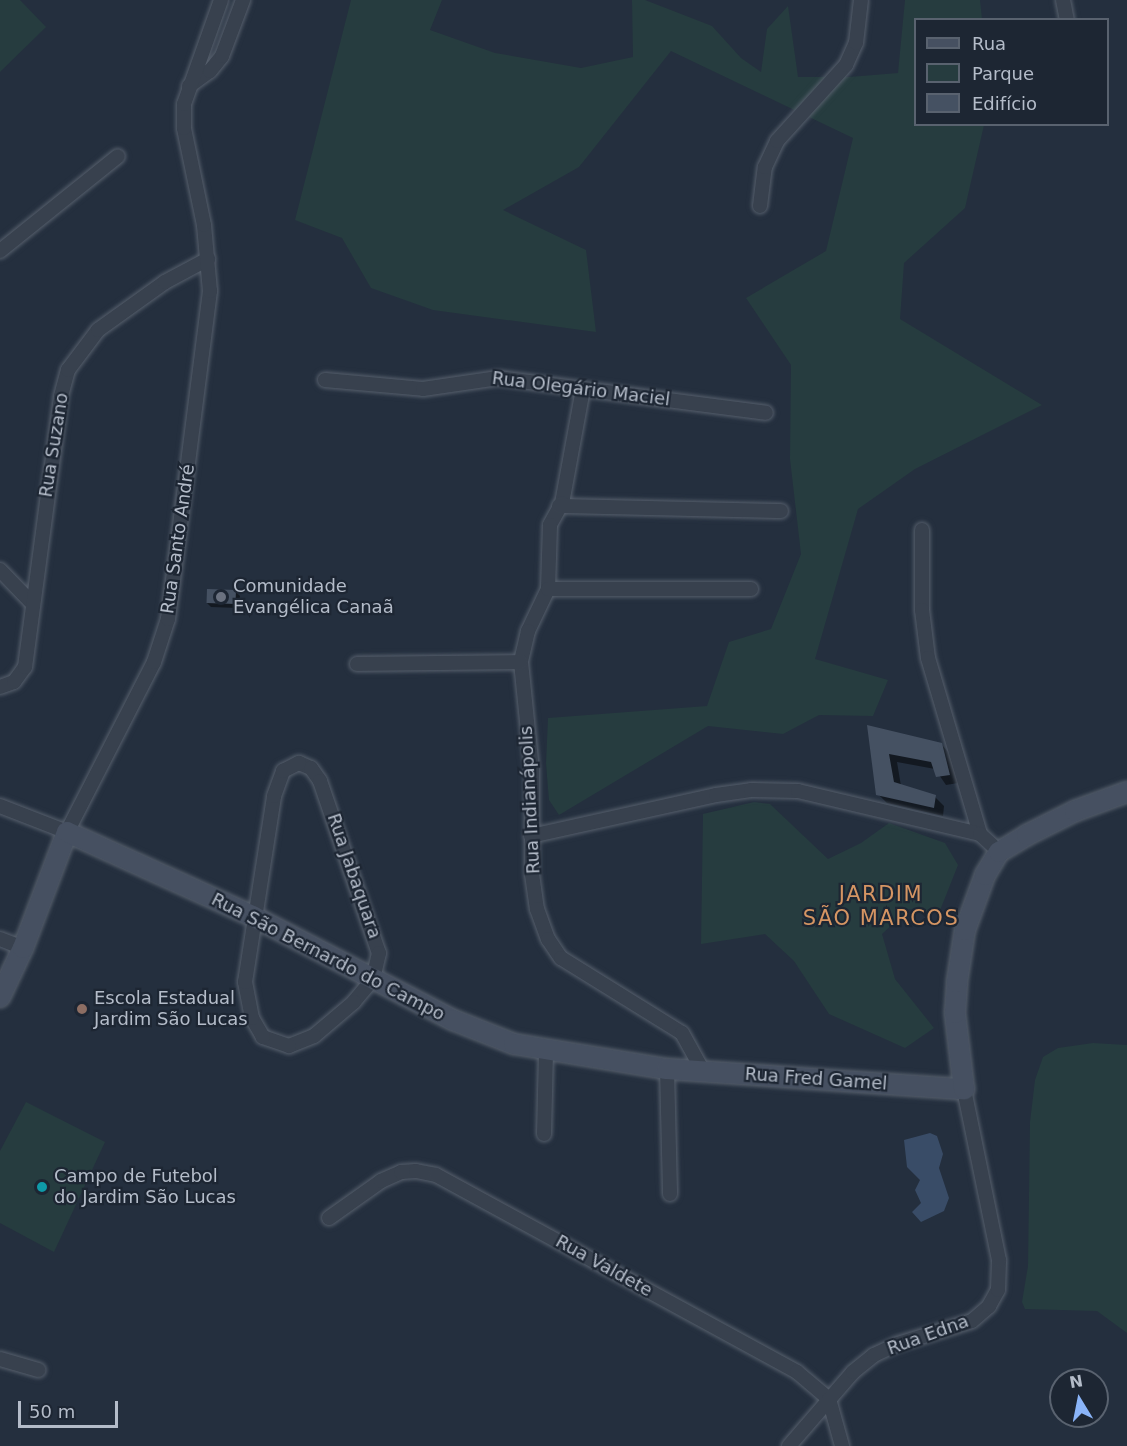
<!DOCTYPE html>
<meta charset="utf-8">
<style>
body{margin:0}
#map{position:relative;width:1127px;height:1446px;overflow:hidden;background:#242f3e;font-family:"DejaVu Sans",sans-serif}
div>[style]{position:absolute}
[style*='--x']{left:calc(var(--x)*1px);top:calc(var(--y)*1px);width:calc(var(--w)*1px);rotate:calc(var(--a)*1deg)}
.green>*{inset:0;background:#263c3f}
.water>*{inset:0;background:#394c67}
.shadow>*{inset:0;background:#0007}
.building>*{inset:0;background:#455162;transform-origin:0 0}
.roads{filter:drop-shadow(0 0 2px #565f6c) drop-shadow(0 0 2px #565f6c)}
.street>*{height:14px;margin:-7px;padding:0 7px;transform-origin:7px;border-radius:7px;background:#38414e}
.secondary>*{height:20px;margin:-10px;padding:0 10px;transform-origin:10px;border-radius:10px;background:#465061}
.dots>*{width:16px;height:16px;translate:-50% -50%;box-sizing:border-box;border:3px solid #1d2633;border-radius:50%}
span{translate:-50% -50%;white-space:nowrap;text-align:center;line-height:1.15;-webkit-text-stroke:4.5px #1d2633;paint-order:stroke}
.street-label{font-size:18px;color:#b4bcc9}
.poi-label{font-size:18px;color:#b4bcc9}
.left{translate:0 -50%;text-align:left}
.quarter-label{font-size:21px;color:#d59563;letter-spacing:1.5px}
.legend{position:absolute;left:914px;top:18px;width:195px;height:108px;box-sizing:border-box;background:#1d2633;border:2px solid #59626f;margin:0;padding:8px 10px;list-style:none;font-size:18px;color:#b4bcc9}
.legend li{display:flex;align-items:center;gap:12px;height:30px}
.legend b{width:30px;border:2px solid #59626f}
.north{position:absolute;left:1049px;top:1368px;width:60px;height:60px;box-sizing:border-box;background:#1d2633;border:2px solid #59626f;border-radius:50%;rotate:350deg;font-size:16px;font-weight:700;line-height:24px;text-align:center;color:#b4bcc9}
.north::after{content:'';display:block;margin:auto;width:21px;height:27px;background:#8ab4f8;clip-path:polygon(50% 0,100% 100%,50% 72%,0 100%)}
.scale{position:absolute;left:18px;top:1401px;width:100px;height:27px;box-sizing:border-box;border:3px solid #b4bcc9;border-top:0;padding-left:8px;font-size:18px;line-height:21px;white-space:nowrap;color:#b4bcc9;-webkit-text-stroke:4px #1d2633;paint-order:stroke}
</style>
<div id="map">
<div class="green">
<div style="clip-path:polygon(0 0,20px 0,46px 27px,0 72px)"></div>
<div style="clip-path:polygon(351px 0,442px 0,430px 30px,495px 53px,581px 68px,633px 57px,632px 0,645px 0,712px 26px,741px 58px,761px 72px,767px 29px,788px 6px,798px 77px,849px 77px,898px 73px,905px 0,980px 0,982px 19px,916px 20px,916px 124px,984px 125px,965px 208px,904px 263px,900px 319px,1042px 405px,915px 469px,858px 509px,815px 659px,888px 680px,873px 716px,819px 715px,783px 734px,708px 726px,559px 815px,549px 800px,546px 764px,548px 718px,707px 706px,729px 642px,771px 629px,801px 554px,790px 459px,791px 365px,746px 298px,826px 251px,853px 138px,671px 51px,579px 167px,503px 210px,586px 250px,596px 332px,433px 310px,371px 288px,342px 238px,295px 220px)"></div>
<div style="clip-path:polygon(754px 802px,770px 804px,828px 859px,861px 843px,889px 823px,945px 843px,958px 865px,939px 913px,909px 909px,882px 934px,895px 979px,934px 1028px,905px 1048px,829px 1014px,794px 961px,765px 934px,701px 944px,703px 814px)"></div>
<div style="clip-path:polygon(1093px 1043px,1127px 1045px,1127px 1333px,1097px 1311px,1025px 1309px,1022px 1302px,1028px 1266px,1030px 1122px,1035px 1080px,1043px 1057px,1058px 1048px)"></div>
<div style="clip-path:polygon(26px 1102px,105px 1142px,54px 1252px,0 1223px,0 1151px)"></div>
</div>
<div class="water">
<div style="clip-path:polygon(930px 1133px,937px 1136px,943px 1154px,939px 1168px,949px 1198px,944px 1211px,921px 1222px,912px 1212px,921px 1203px,915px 1190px,920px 1180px,907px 1167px,904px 1140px)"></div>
</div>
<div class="shadow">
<div style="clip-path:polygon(236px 592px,240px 596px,238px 608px,211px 607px,207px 603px)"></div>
<div style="clip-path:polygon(869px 727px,941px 744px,950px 754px,958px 783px,946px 785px,935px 769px,897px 762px,901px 786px,935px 797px,944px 806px,943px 816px,887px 803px,878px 794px)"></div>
</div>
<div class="building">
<div style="left:207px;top:589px;width:29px;height:14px;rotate:2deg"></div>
<div style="clip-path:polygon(867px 725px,942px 743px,950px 775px,936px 777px,931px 762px,889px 754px,894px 782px,936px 795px,934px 808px,876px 795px)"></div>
</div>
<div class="roads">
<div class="street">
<div style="--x:1063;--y:0;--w:20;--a:79"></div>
<div style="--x:189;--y:86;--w:26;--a:-36"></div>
<div style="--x:210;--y:71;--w:19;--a:-51"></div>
<div style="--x:222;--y:56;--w:60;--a:-69.4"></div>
<div style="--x:760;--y:206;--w:39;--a:-83"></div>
<div style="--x:765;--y:167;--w:29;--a:-65"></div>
<div style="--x:777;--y:141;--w:103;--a:-47.8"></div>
<div style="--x:846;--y:65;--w:24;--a:-66"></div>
<div style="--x:856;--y:43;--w:43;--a:-83.4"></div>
<div style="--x:0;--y:251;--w:151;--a:-38.8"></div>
<div style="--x:325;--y:380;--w:98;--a:5.2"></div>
<div style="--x:423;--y:389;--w:76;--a:-8.3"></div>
<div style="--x:498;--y:378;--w:270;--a:7.4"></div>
<div style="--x:583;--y:389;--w:116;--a:100.4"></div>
<div style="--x:562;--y:503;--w:25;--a:119"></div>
<div style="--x:550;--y:525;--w:64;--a:91.8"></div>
<div style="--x:548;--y:589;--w:47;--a:115.5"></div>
<div style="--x:528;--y:631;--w:32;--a:103"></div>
<div style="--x:521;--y:662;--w:110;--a:84.2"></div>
<div style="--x:532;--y:771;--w:103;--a:90"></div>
<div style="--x:532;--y:874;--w:35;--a:82"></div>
<div style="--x:537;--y:909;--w:32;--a:70"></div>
<div style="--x:548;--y:939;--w:23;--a:56"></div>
<div style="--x:561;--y:958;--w:142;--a:31.8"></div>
<div style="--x:682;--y:1033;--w:43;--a:61.1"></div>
<div style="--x:559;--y:506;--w:222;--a:1.3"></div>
<div style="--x:922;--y:530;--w:80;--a:90"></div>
<div style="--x:922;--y:610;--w:48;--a:82.9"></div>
<div style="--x:928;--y:658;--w:184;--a:73.5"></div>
<div style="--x:0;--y:570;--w:45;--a:45.9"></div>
<div style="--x:548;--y:589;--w:203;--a:0"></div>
<div style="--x:357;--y:664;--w:164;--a:-0.7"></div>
<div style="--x:0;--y:687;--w:15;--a:-20"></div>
<div style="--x:14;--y:682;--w:19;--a:-54"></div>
<div style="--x:25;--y:667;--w:273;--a:-82.4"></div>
<div style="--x:61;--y:396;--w:27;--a:-75"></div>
<div style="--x:68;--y:370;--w:50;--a:-53.1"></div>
<div style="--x:98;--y:330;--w:82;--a:-35.6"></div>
<div style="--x:165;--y:282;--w:49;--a:-28.1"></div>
<div style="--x:299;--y:763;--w:13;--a:23"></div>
<div style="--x:311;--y:768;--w:16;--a:55"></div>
<div style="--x:320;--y:781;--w:182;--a:71.1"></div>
<div style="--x:379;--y:953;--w:27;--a:103"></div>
<div style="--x:373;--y:979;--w:30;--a:130"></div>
<div style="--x:354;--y:1002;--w:52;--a:139.6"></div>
<div style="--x:314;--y:1036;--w:27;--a:158"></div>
<div style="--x:289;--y:1046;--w:28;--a:-161"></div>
<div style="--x:263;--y:1037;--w:22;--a:-120"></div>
<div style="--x:252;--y:1018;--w:37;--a:-101"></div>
<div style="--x:245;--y:982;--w:188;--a:-81.1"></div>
<div style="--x:274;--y:796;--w:27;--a:-70"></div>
<div style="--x:283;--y:771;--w:18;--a:-27"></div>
<div style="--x:0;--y:806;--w:72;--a:21.2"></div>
<div style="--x:67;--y:832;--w:191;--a:-62.9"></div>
<div style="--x:154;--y:662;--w:45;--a:-72"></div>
<div style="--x:168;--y:619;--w:331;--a:-82.7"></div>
<div style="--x:210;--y:291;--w:66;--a:-95.2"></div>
<div style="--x:204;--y:225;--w:99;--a:-101.7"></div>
<div style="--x:184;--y:128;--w:24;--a:-90"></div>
<div style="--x:184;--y:104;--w:110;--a:-70.4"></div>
<div style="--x:531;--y:836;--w:189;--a:-12.5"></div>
<div style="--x:716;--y:795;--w:35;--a:-8"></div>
<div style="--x:751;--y:790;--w:47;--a:1.2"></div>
<div style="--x:798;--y:791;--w:187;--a:13.3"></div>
<div style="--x:980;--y:834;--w:26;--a:43"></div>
<div style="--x:0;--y:939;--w:25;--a:21"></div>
<div style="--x:667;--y:1069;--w:125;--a:88.6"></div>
<div style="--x:544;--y:1134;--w:83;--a:-88.6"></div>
<div style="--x:329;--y:1218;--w:64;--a:-35.4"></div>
<div style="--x:381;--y:1181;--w:22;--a:-24"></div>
<div style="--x:401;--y:1172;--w:15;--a:-4"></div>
<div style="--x:416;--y:1171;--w:20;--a:11"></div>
<div style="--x:436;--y:1175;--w:411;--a:28.6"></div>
<div style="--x:797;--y:1372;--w:42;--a:40.2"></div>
<div style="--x:829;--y:1399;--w:49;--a:74.5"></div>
<div style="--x:0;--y:1359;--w:40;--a:16"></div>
<div style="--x:789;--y:1446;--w:98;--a:-49.1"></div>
<div style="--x:853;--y:1372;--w:27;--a:-39"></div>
<div style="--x:874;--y:1355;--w:26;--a:-25"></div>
<div style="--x:898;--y:1344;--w:77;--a:-17.3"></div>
<div style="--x:972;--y:1321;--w:23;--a:-41"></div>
<div style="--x:989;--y:1306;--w:18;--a:-61"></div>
<div style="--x:998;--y:1290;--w:30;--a:-88"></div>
<div style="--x:999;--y:1260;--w:175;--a:-101.6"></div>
</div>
<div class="secondary">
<div style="--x:0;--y:997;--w:54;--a:-64.9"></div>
<div style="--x:23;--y:948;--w:124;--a:-69.2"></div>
<div style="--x:67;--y:832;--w:205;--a:24.4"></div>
<div style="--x:254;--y:917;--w:224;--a:27.4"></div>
<div style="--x:453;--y:1020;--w:66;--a:21.5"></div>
<div style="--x:514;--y:1044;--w:155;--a:9.3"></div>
<div style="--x:667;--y:1069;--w:298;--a:3.9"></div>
<div style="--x:964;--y:1089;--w:77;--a:-96.8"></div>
<div style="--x:955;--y:1013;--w:31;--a:-86"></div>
<div style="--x:957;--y:982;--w:53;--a:-81.3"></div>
<div style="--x:965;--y:930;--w:59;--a:-70"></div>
<div style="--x:985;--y:875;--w:27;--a:-59"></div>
<div style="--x:999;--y:852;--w:33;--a:-31"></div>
<div style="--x:1027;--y:835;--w:54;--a:-26.6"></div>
<div style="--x:1075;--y:811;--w:55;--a:-20.1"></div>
</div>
</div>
<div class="dots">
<div style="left:221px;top:597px;background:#6b7280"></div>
<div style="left:82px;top:1009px;background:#8d6e63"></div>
<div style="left:42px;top:1187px;background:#0f9aa8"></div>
</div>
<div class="street-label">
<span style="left:581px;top:389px;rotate:7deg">Rua Olegário Maciel</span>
<span style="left:54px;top:445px;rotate:-81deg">Rua Suzano</span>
<span style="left:178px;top:539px;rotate:-82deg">Rua Santo André</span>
<span style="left:530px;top:800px;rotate:-93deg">Rua Indianápolis</span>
<span style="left:354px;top:876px;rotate:71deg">Rua Jabaquara</span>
<span style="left:328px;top:957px;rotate:27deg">Rua São Bernardo do Campo</span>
<span style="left:816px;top:1079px;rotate:4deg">Rua Fred Gamel</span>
<span style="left:604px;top:1266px;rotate:29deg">Rua Valdete</span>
<span style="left:928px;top:1335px;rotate:-20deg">Rua Edna</span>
</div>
<div class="poi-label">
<span class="left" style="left:233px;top:597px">Comunidade<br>Evangélica Canaã</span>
<span class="left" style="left:94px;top:1009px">Escola Estadual<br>Jardim São Lucas</span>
<span class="left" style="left:54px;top:1187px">Campo de Futebol<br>do Jardim São Lucas</span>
</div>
<div class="quarter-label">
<span style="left:881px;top:906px">JARDIM<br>SÃO MARCOS</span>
</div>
<ul class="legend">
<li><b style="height:8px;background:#465061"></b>Rua</li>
<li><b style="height:16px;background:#263c3f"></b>Parque</li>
<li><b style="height:16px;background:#455162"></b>Edifício</li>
</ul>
<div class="north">N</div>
<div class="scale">50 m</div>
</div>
